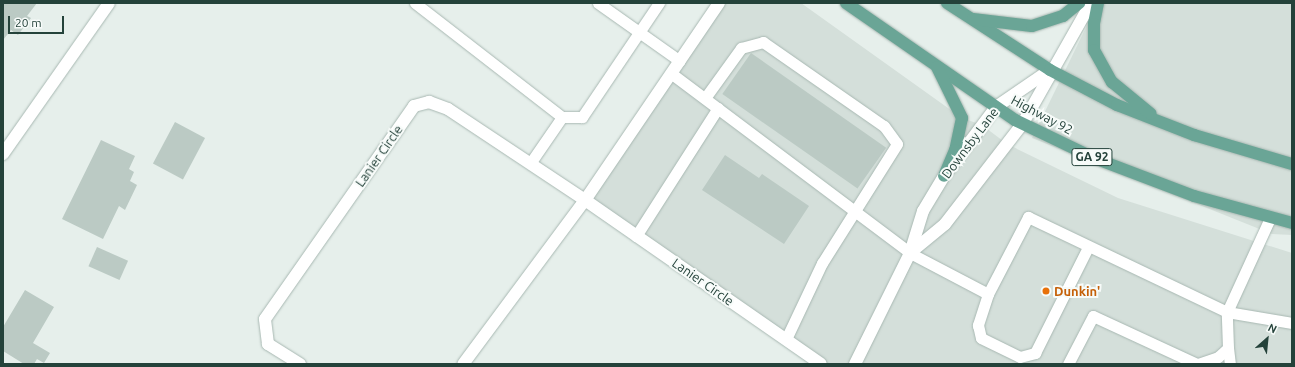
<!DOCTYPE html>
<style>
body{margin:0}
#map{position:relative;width:1295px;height:367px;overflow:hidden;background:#e6efeb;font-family:Ubuntu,sans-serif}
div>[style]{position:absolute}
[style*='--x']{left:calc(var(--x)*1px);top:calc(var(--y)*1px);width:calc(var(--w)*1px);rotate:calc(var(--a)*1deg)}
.built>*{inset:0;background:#d4dfda}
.building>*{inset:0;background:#bbcac4;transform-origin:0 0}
.roads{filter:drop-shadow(0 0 1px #a8b8b2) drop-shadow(0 0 1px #a8b8b2)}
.lane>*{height:11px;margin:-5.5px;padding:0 5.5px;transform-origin:5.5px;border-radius:5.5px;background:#fff}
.street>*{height:12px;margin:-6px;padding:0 6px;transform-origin:6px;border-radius:6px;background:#fff}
.primary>*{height:12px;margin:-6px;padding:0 6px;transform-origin:6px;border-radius:6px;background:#6aa596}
.dots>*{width:11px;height:11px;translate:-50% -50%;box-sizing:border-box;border:2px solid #f7fbf9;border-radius:50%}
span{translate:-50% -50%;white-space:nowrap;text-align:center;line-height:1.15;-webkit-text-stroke:4px #f7fbf9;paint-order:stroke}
.shield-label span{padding:1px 3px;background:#f7fbf9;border:1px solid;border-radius:3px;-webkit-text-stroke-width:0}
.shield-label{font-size:12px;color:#24423a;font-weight:700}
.street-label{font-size:13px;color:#24423a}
.food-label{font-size:13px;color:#c56008;font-weight:700}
.left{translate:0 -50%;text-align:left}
.frame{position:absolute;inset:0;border:4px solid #24423a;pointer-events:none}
.north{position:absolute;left:1247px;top:319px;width:40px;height:40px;-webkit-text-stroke:3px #f7fbf9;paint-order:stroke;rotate:27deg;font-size:11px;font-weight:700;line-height:16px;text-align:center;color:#24423a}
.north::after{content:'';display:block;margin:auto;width:14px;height:18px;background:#24423a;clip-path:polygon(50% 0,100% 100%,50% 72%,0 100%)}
.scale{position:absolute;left:8px;top:16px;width:56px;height:18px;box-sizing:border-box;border:2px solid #24423a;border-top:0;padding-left:5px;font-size:12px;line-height:14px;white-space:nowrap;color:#24423a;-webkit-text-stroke:3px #f7fbf9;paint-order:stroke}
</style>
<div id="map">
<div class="built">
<div style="clip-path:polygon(719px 3px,801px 3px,962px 118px,982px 125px,1007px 144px,1118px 198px,1292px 253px,1292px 364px,821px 364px,585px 200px)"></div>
<div style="clip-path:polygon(1098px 3px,1292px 3px,1292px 235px,1272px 234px,1032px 138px)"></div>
</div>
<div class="building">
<div style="clip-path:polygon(3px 3px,37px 3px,27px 16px,31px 18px,18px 35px,11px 30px,3px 40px)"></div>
<div style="left:751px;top:53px;width:165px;height:50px;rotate:35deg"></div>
<div style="left:175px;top:122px;width:34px;height:47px;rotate:28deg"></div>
<div style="clip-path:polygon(101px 140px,135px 156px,129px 169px,134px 172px,130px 181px,137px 185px,125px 210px,119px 206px,103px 239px,62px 219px)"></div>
<div style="clip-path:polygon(725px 155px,759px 178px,762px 174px,809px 206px,784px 244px,702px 190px)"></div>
<div style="left:97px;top:247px;width:34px;height:21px;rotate:24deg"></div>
<div style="clip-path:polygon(25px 290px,54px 307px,33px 343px,50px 353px,44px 363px,37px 359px,34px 364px,24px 364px,3px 351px,3px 327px)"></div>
</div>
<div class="roads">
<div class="lane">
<div style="--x:415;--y:3;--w:186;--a:37.8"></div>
<div style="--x:562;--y:117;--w:55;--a:124.6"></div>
<div style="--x:598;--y:3;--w:100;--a:35.3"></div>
<div style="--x:672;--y:74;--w:298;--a:36.9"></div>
<div style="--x:910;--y:253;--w:88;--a:27.7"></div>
<div style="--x:988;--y:294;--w:87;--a:-62.5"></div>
<div style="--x:1028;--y:217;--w:221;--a:25.5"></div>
<div style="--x:1227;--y:312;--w:103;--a:-65.4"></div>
<div style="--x:705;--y:98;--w:62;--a:-54.2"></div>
<div style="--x:741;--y:48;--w:23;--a:-15"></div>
<div style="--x:763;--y:42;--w:147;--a:34.8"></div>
<div style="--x:884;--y:126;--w:22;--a:54"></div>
<div style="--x:897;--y:144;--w:141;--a:122.2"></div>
<div style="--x:822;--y:263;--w:84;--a:115.3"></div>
<div style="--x:562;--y:117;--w:20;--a:0"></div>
<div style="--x:582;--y:117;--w:138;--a:-56"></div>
<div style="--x:636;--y:236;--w:152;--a:-57.4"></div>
<div style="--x:988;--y:294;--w:33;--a:108"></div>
<div style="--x:978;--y:325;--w:13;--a:77"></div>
<div style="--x:981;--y:338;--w:43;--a:26"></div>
<div style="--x:1020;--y:357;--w:16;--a:-15"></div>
<div style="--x:1035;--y:353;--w:119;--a:-63.4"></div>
<div style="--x:1228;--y:348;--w:16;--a:83"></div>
<div style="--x:1068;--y:364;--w:54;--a:-62.5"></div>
<div style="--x:1093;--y:316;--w:115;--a:24.8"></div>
<div style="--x:1198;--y:364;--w:21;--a:-19"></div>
<div style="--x:1218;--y:357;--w:13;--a:-42"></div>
<div style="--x:1228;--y:348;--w:36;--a:-92"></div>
<div style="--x:1227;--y:312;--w:66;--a:9.6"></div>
</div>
<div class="street">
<div style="--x:719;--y:3;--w:238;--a:124.2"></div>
<div style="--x:585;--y:200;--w:287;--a:34.8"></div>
<div style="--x:3;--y:154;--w:184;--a:-54.9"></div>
<div style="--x:910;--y:253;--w:45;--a:-39.6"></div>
<div style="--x:945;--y:224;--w:128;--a:-52.3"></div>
<div style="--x:1023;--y:123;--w:138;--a:-60.5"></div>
<div style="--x:300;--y:364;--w:38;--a:-148"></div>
<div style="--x:268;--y:344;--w:25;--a:-97"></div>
<div style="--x:265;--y:319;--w:260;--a:-55"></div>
<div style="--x:414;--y:106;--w:16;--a:-15"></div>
<div style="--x:429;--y:102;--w:20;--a:20"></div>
<div style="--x:448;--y:109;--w:164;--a:33.6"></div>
<div style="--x:585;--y:200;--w:204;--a:126.6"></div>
<div style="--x:855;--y:364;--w:124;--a:-63.6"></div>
<div style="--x:910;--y:253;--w:44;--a:-72.8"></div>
<div style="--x:923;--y:211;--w:41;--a:-59"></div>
<div style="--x:944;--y:176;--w:86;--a:-53"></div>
<div style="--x:996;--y:107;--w:65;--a:-34.4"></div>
</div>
<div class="primary">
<div style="--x:846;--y:3;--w:206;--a:34.7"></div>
<div style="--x:1015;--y:120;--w:88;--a:25.7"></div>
<div style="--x:1094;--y:158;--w:107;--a:20.8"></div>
<div style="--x:1194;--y:196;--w:102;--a:15.4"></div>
<div style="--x:947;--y:3;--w:123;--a:33"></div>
<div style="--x:1050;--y:70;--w:76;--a:27.6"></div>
<div style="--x:1117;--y:105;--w:83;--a:21.3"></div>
<div style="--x:1194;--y:135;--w:102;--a:16.5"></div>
<div style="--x:1098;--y:3;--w:21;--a:101"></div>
<div style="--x:1094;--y:24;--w:26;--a:90"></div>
<div style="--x:1094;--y:50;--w:37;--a:61"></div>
<div style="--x:1112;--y:82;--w:50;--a:39.4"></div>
<div style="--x:973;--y:19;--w:59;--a:6.8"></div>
<div style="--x:1032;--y:26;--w:33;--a:-18"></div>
<div style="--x:1063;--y:16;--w:21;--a:-39"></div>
<div style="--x:937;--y:67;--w:57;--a:63.9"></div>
<div style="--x:962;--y:118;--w:33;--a:102"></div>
<div style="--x:955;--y:150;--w:28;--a:113"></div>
</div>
</div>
<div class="dots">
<div style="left:1046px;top:291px;background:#e8710a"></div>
</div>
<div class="shield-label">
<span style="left:1092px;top:157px">GA 92</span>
</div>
<div class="street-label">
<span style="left:1042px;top:115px;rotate:28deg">Highway 92</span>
<span style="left:970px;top:143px;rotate:-53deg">Downsby Lane</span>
<span style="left:379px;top:156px;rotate:-55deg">Lanier Circle</span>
<span style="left:703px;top:282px;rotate:35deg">Lanier Circle</span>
</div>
<div class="food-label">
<span class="left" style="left:1054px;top:291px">Dunkin'</span>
</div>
<div class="frame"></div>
<div class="north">N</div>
<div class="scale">20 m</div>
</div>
